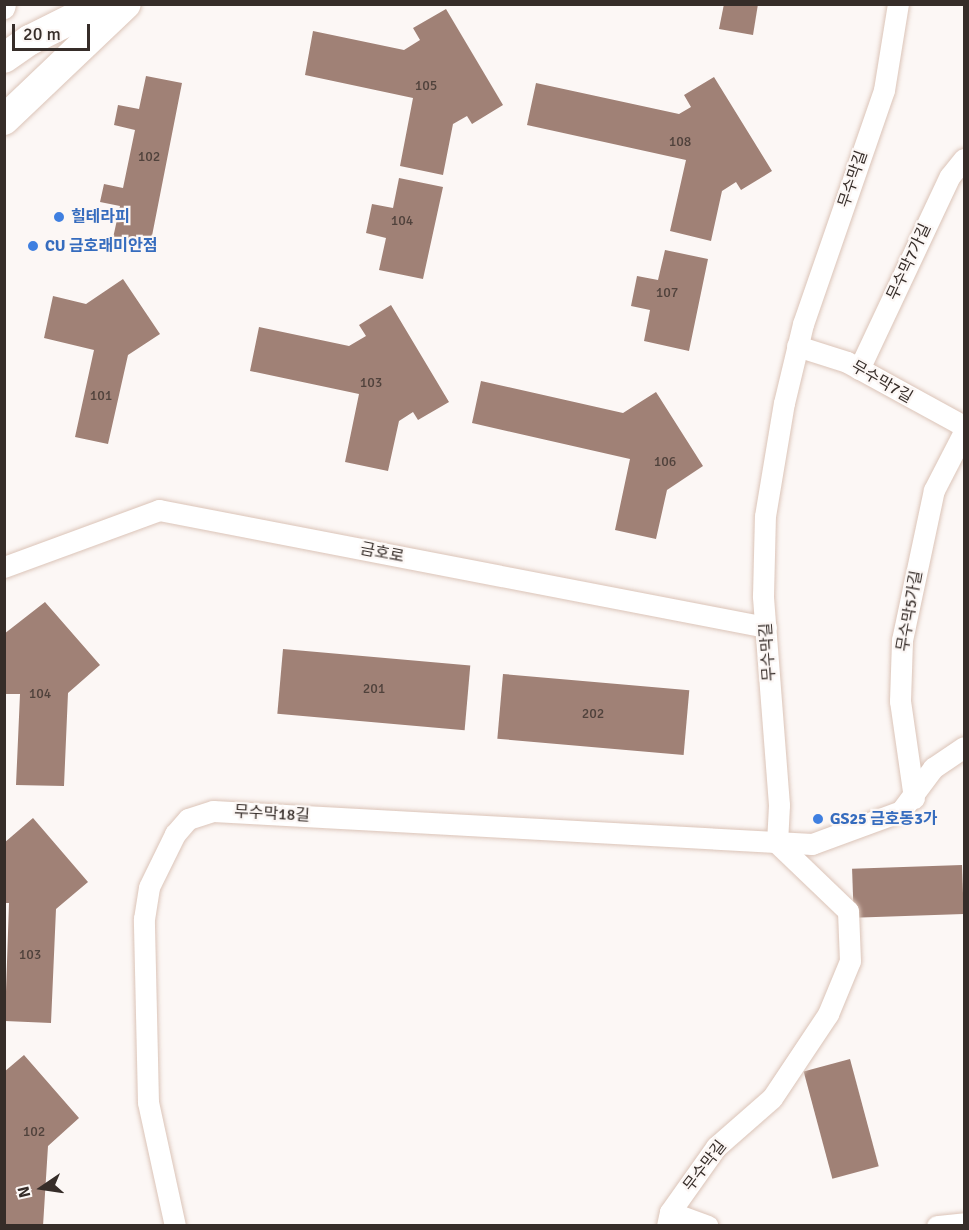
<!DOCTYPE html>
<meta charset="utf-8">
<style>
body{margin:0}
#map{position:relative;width:969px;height:1230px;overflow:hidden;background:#fcf7f5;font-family:Signika,"Noto Sans KR",sans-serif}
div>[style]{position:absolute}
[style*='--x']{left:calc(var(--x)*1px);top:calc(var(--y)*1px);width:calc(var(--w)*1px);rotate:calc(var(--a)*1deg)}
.building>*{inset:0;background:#a08176;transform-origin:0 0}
.roads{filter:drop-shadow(0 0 2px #dbc4b8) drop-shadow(0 0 2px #dbc4b8)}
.street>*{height:21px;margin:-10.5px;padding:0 10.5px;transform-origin:10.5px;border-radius:10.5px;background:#fff}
.secondary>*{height:30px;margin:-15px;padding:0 15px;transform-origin:15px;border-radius:15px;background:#fff}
.dots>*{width:16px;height:16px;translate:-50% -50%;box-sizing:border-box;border:3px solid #fcf7f5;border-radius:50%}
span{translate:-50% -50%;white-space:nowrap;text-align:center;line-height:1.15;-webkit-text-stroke:4.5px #fcf7f5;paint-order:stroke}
.number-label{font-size:14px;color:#50423c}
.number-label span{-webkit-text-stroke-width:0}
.street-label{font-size:16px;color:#362d29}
.shop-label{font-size:16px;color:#366cbe;font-weight:700}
.left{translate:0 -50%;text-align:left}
.frame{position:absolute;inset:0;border:6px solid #362d29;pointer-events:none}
.north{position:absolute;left:12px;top:1158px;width:60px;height:60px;-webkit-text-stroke:4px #fcf7f5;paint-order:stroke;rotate:257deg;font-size:16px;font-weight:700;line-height:24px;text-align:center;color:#362d29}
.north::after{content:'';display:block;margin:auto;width:21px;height:27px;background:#362d29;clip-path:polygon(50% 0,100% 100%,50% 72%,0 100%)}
.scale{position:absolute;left:12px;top:24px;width:78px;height:27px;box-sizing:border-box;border:3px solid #362d29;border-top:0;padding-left:8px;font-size:18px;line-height:21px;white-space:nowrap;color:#362d29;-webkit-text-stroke:4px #fcf7f5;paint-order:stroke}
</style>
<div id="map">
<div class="building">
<div style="clip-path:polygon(724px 4px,758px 4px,753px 35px,719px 29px)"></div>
<div style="clip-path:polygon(446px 9px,503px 105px,472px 124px,467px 116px,453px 124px,443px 175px,400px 166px,413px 98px,305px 75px,313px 31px,404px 50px,420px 40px,413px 28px)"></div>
<div style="clip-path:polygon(146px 76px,182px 83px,150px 246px,113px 238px,120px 206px,100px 202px,104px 184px,123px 188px,135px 130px,114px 125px,118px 105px,139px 109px)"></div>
<div style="clip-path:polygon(714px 77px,772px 171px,741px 190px,736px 182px,722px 191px,711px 241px,670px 231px,686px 160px,527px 125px,536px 83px,679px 114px,691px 107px,684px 95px)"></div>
<div style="clip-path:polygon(399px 178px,443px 187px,423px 279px,379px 270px,386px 238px,366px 233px,372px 204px,393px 208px)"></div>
<div style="clip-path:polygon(665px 250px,708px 259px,689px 351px,644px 341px,650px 310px,631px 306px,637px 276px,658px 280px)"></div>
<div style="clip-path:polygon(123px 279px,160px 334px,128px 355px,108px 444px,75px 437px,94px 350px,44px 338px,53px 296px,86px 304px)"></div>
<div style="clip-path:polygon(391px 305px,449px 402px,418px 420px,413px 412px,399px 421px,388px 471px,345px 462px,359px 394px,250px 371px,259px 327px,349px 346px,366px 336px,359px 325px)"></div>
<div style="clip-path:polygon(481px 381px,623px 413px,656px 392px,703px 466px,667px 490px,656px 539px,615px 530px,630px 459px,472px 423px)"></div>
<div style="clip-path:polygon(45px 602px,100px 665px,68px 693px,64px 786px,16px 785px,20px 694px,4px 694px,4px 634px)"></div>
<div style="left:283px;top:649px;width:188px;height:65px;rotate:5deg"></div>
<div style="left:503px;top:674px;width:187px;height:65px;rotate:5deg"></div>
<div style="clip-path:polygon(33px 818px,88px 882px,56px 909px,51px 1023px,5px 1021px,9px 903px,4px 903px,4px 843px)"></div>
<div style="left:962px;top:865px;width:49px;height:110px;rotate:88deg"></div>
<div style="clip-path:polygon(24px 1055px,79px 1118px,48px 1146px,43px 1226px,4px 1226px,4px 1072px)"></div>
<div style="left:850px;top:1059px;width:111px;height:48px;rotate:75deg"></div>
</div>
<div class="roads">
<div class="street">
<div style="--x:4;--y:8;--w:4;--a:-76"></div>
<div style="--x:797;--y:346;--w:52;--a:17.7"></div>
<div style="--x:847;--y:362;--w:133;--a:28.7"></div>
<div style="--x:859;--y:369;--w:213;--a:-64.8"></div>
<div style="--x:950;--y:176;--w:22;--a:-51"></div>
<div style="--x:4;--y:567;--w:165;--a:-20.2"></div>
<div style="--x:159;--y:510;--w:618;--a:10.91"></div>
<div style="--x:914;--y:798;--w:98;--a:-98.2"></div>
<div style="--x:900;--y:701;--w:61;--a:-88.1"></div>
<div style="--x:902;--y:640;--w:153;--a:-78"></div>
<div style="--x:934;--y:490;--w:65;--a:-62.7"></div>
<div style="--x:670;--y:1212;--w:40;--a:20.2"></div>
<div style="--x:175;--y:1226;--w:127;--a:-102.3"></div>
<div style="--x:148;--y:1102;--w:183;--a:-91.3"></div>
<div style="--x:144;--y:919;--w:32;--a:-81"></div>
<div style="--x:149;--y:887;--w:59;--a:-63.9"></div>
<div style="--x:175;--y:834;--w:20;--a:-49"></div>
<div style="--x:188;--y:819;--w:26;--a:-18"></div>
<div style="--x:213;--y:811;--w:600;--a:3.15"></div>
<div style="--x:812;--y:844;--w:95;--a:-20.3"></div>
<div style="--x:901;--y:811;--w:54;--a:-53.3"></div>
<div style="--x:933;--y:768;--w:37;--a:-34"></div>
<div style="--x:667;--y:1226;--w:14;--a:-78"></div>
<div style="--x:670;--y:1212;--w:80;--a:-54.7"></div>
<div style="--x:716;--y:1147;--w:74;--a:-41.2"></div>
<div style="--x:772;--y:1098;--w:101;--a:-56.3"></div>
<div style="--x:828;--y:1014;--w:57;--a:-67.5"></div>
<div style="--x:850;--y:961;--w:50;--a:-92.3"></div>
<div style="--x:848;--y:911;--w:98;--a:-136.2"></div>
<div style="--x:777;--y:843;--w:38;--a:-87"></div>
<div style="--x:779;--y:805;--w:210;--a:-94.4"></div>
<div style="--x:763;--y:596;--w:80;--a:-88.6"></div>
<div style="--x:765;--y:516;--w:115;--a:-80.5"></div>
<div style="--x:784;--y:403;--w:81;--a:-76.5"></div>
<div style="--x:803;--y:324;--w:248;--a:-70.9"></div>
<div style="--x:884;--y:90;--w:87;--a:-80.8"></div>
<div style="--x:937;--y:1226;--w:27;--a:-6"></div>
</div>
<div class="secondary">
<div style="--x:4;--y:58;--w:32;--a:-35"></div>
<div style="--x:30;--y:40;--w:80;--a:-26.6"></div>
<div style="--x:4;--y:120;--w:168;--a:-43.6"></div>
</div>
</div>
<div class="dots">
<div style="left:59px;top:217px;background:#3f7fe0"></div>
<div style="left:33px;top:246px;background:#3f7fe0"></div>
<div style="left:818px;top:819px;background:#3f7fe0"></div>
</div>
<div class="number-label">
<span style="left:426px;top:86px">105</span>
<span style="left:680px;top:142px">108</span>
<span style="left:149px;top:157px">102</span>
<span style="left:402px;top:221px">104</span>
<span style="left:667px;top:293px">107</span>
<span style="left:371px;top:383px">103</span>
<span style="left:101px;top:396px">101</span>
<span style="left:665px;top:462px">106</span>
<span style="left:374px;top:689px">201</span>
<span style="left:40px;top:694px">104</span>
<span style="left:593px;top:714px">202</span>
<span style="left:30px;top:955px">103</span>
<span style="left:34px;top:1132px">102</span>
</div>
<div class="street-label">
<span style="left:853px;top:179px;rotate:-71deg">무수막길</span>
<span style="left:909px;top:262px;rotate:-65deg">무수막7가길</span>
<span style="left:882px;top:382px;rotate:30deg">무수막7길</span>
<span style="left:382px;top:553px;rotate:11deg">금호로</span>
<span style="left:910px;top:611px;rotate:-80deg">무수막5가길</span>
<span style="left:768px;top:652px;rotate:-94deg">무수막길</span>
<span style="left:272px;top:814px;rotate:3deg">무수막18길</span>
<span style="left:705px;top:1166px;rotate:-52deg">무수막길</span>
</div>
<div class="shop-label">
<span class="left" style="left:71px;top:217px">힐테라피</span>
<span class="left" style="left:45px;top:246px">CU 금호래미안점</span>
<span class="left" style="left:830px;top:819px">GS25 금호동3가</span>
</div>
<div class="frame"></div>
<div class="north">N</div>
<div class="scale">20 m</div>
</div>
